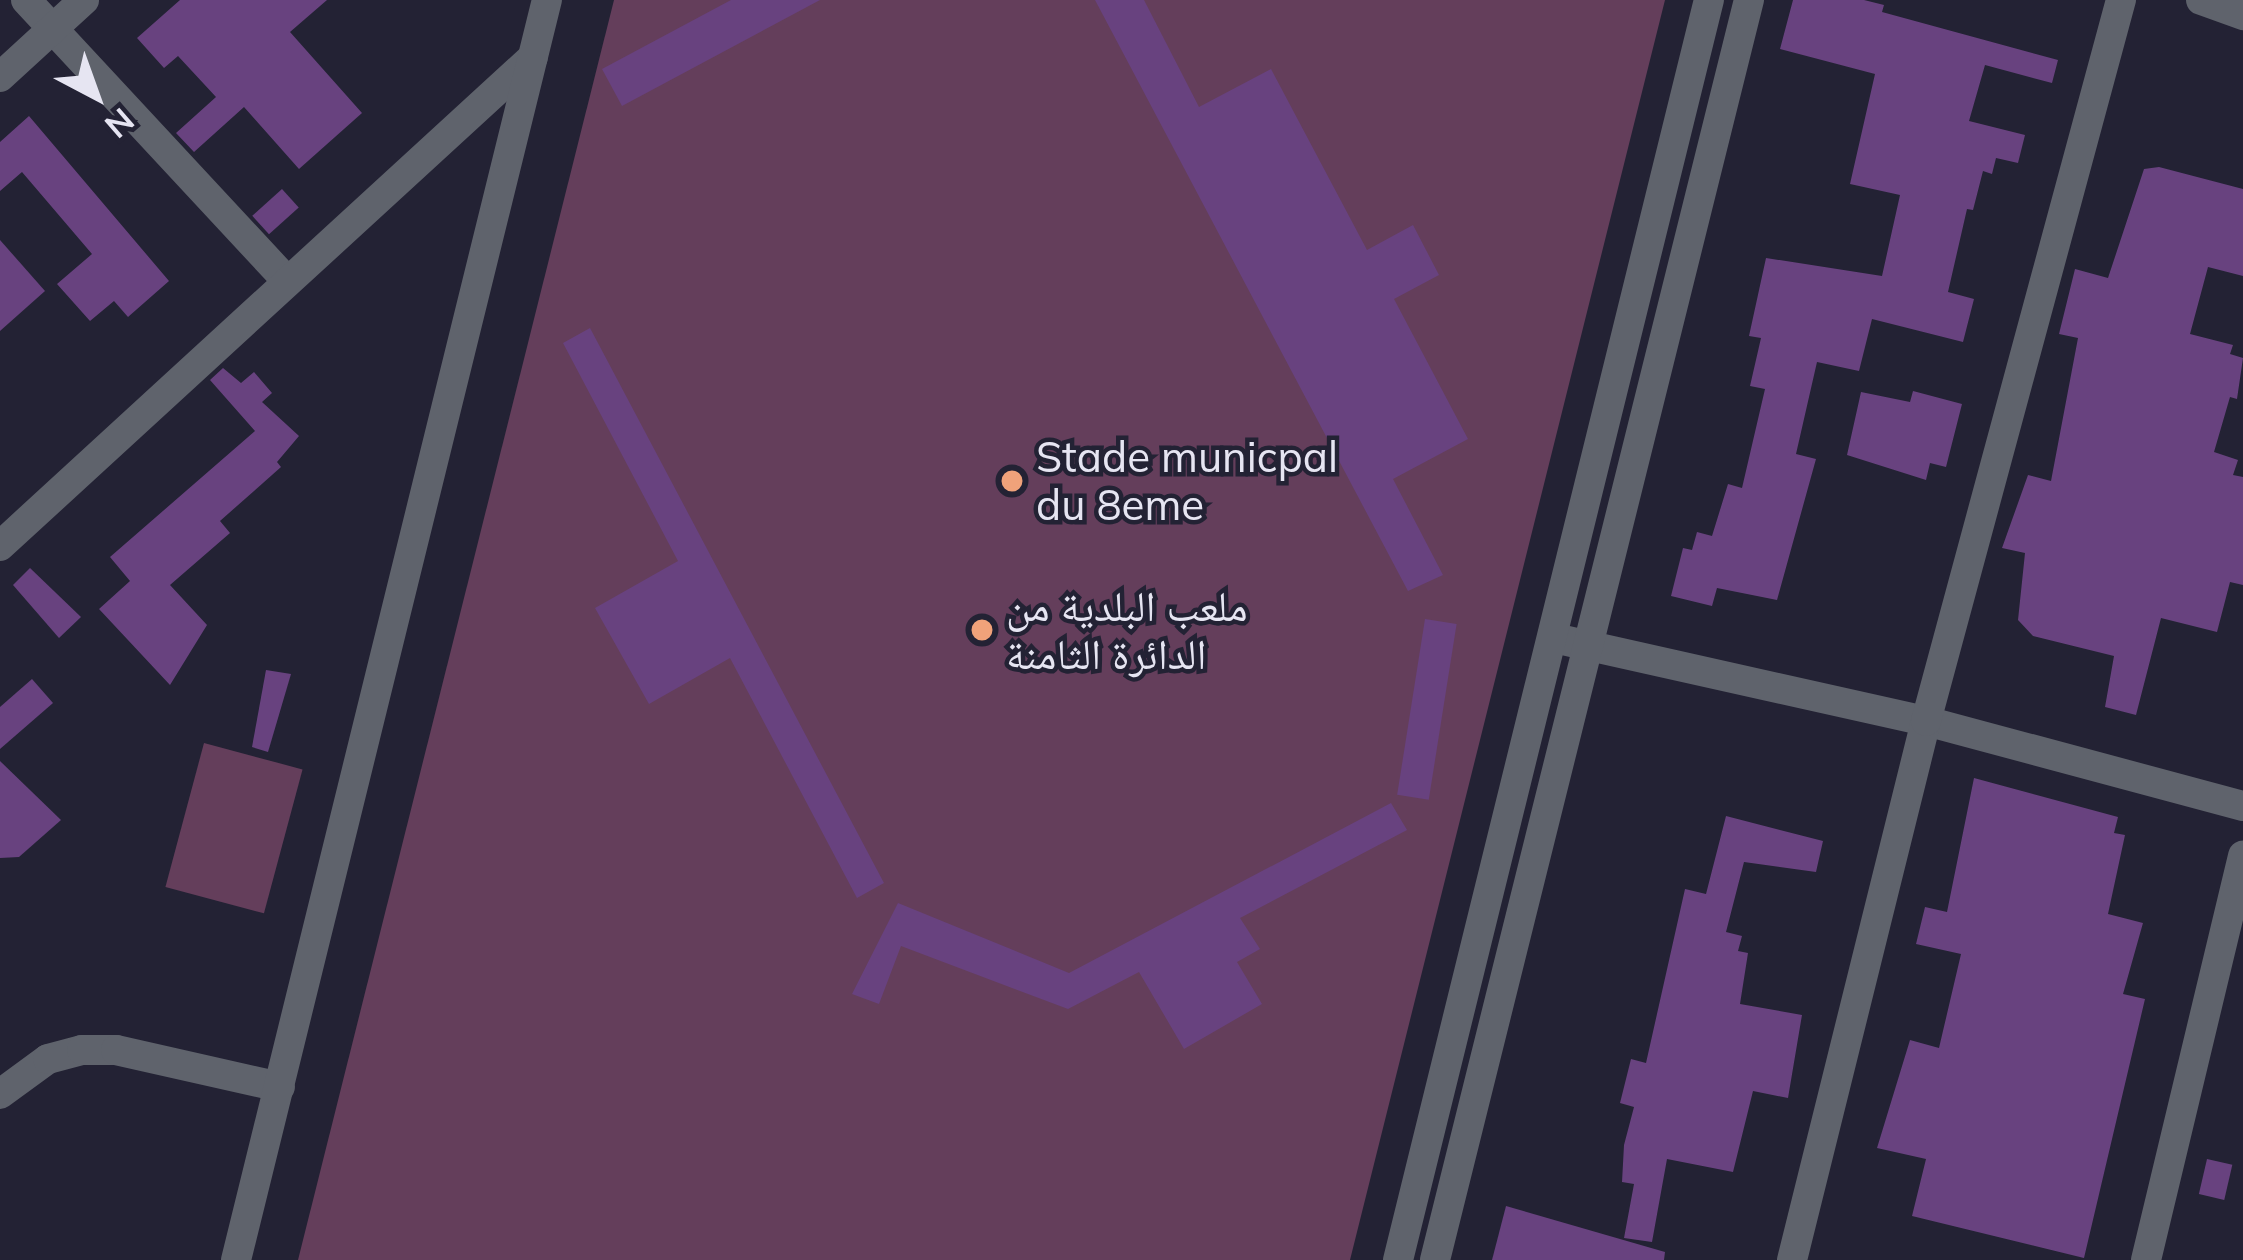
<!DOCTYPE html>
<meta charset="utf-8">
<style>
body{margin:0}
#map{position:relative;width:2243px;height:1260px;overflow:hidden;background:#232234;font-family:Mulish,"Noto Naskh Arabic",sans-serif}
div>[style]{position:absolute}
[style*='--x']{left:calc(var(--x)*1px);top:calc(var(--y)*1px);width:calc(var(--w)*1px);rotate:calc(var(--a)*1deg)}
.green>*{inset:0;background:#643e5b;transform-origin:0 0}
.building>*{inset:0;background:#68427f;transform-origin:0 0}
.minor>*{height:30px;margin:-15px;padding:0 15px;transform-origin:15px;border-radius:15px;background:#5f636c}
.tertiary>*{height:30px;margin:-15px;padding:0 15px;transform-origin:15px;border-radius:15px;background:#5f636c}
.dots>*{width:33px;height:33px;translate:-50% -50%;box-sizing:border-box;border:6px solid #232234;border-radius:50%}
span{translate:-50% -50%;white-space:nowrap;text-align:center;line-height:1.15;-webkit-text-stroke:9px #232234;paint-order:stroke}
.poi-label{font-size:42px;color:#e6e5f2}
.left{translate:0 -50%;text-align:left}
.north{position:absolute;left:36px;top:36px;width:120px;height:120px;-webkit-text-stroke:9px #232234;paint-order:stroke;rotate:139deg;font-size:33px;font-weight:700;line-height:48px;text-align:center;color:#e6e5f2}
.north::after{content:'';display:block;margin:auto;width:42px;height:54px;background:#e6e5f2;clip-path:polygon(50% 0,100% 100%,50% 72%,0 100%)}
</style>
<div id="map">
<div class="green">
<div style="clip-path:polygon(614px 0,1665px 0,1350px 1260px,298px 1260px)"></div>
<div style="left:204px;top:743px;width:102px;height:149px;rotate:15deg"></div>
</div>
<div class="building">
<div style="clip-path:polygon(180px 0,327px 0,290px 32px,362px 113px,299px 169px,244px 107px,194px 152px,176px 133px,216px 97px,178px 56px,164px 68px,137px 38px)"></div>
<div style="clip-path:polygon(731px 0,820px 0,622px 106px,602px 69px)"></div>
<div style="clip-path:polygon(1095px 0,1144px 0,1199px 107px,1271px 69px,1367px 250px,1413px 225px,1439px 275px,1394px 299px,1468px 439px,1393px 479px,1443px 575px,1408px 591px)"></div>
<div style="clip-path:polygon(1793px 0,1864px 0,1884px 5px,1882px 12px,2058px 60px,2052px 83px,1985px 65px,1969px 121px,2025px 135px,2018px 163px,1996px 158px,1992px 174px,1983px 171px,1973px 210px,1967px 209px,1948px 292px,1974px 299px,1963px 342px,1872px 319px,1859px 371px,1817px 362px,1796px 454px,1816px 459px,1777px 600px,1717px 588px,1712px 606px,1671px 596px,1683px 548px,1692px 550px,1697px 532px,1712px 536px,1728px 484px,1742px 488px,1765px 389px,1750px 386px,1761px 338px,1749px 336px,1766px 258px,1882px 276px,1900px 195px,1850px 184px,1875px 74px,1780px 49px)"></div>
<div style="clip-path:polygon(29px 116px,169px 281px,128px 317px,114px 301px,90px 321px,57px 284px,92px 254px,22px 172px,0 191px,0 142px)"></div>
<div style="clip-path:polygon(2159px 167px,2243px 189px,2243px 276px,2208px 267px,2190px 334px,2233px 345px,2230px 354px,2243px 358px,2237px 399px,2230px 397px,2214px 452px,2238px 460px,2233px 475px,2243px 477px,2243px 585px,2230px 582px,2217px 632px,2161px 618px,2136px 715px,2105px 707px,2114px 656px,2033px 636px,2018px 620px,2025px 553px,2002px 548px,2028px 475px,2051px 481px,2078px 338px,2059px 334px,2075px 269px,2108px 278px,2144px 169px)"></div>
<div style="left:282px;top:189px;width:25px;height:40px;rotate:48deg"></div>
<div style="clip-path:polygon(0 240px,45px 291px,0 331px)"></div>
<div style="clip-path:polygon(590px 328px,884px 883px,857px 898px,730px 658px,649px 704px,595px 608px,678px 561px,563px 343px)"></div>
<div style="clip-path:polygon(223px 368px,241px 383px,254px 372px,272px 393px,262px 402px,299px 436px,277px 462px,281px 467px,220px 521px,230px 533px,170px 585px,207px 625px,170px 685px,99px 609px,130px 581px,110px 557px,255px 431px,210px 380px)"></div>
<div style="clip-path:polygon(1913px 391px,1962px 404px,1946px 467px,1930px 463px,1926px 480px,1847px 455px,1861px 392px,1910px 402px)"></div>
<div style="clip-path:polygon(30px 568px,81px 617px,59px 638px,13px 585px)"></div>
<div style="left:1425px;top:619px;width:32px;height:178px;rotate:9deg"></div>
<div style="clip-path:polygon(266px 670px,291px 674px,268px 752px,252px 747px)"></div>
<div style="clip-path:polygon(32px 679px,53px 703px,0 749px,0 707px)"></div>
<div style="clip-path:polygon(0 761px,61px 820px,19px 857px,0 858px)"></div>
<div style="clip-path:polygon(1974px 778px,2118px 817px,2114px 833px,2125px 835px,2108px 914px,2143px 923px,2123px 994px,2145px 999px,2084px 1258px,1912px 1216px,1926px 1159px,1877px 1148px,1910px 1040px,1939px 1048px,1961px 954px,1916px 944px,1925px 907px,1947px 912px)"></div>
<div style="clip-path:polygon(1391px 803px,1407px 830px,1240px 918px,1260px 949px,1237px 962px,1262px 1004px,1184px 1049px,1139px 972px,1068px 1009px,901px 946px,879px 1004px,852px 994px,898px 903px,1069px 973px)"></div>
<div style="clip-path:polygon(1726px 816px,1823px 841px,1816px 872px,1744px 862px,1726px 932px,1742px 936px,1738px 951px,1748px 953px,1740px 1004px,1802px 1015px,1788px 1098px,1753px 1091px,1733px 1172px,1667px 1159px,1652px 1242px,1624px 1238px,1634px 1184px,1622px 1182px,1624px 1145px,1634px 1107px,1620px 1103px,1631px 1059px,1646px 1063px,1685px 889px,1706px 894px)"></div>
<div style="left:2207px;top:1159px;width:26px;height:36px;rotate:13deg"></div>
<div style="clip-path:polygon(1506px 1206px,1665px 1252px,1664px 1260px,1492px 1260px)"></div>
</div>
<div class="minor">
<div style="--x:26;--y:0;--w:379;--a:47.1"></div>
<div style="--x:2201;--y:0;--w:45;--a:19.7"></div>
<div style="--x:0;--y:77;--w:114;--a:-42.5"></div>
<div style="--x:0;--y:546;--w:723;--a:-42.53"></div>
<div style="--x:1554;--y:638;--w:381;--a:12.6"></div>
<div style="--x:1926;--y:721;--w:328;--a:15"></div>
<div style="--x:0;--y:1094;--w:59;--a:-36.1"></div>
<div style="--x:48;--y:1059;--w:35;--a:-15"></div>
<div style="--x:82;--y:1050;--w:34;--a:0"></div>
<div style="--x:116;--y:1050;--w:168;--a:12.7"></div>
<div style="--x:236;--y:1260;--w:1298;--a:-76.14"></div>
<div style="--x:1792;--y:1260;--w:555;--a:-76.04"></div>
<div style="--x:1926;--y:721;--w:747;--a:-74.87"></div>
<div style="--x:2146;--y:1260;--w:416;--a:-76.5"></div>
</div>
<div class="tertiary">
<div style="--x:1398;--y:1260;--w:1298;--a:-76.14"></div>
<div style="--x:1435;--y:1260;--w:1299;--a:-76.01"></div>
</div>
<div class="dots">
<div style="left:1012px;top:481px;background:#f0a27a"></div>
<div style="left:982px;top:630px;background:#f0a27a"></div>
</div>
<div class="poi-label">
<span class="left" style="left:1036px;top:481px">Stade municpal<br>du 8eme</span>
<span class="left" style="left:1006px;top:630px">ملعب البلدية من<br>الدائرة الثامنة</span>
</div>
<div class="north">N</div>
</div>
